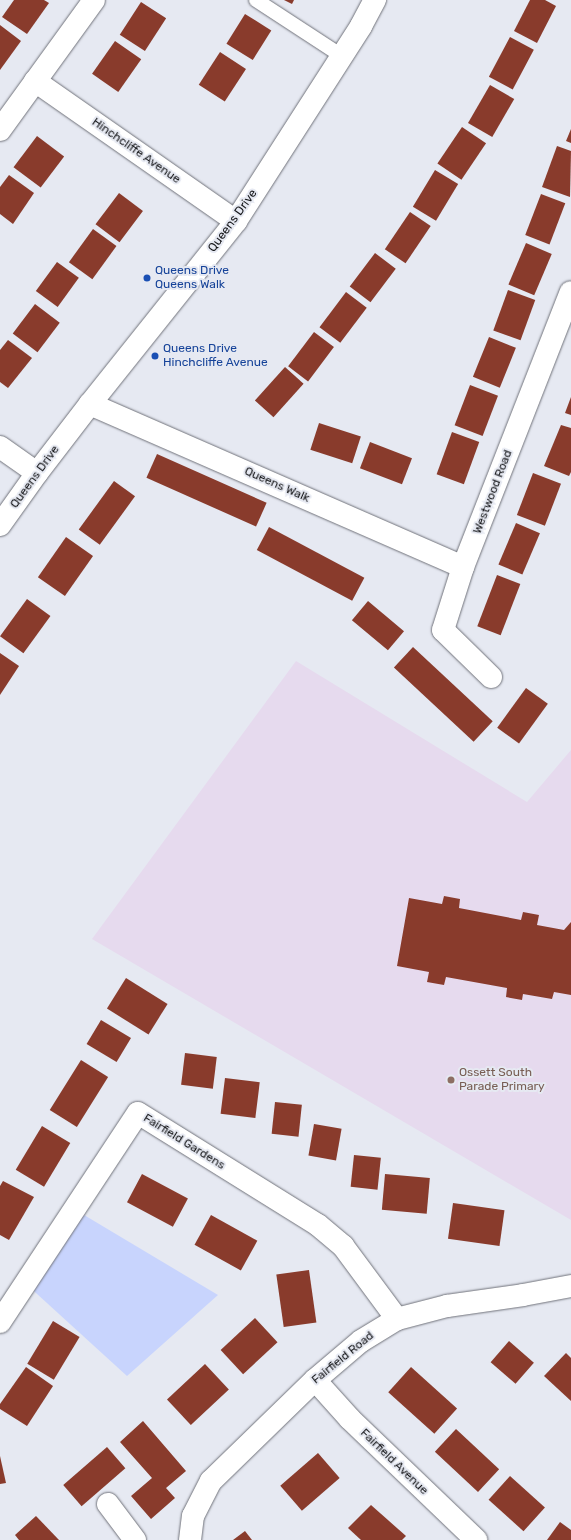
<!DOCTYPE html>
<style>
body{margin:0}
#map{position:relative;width:571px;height:1540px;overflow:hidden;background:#e6e9f2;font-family:Rubik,sans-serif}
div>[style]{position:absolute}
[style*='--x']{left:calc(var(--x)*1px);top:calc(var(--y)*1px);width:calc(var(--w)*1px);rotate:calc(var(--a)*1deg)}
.education>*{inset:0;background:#e6daee}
.green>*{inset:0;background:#c8d4fd}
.building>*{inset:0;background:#893b2c;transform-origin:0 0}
.roads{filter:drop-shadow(0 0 1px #70727a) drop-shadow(0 0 1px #70727a)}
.lane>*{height:14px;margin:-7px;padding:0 7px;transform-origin:7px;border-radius:7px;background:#fff}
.street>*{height:22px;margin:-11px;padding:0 11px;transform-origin:11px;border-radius:11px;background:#fff}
.secondary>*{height:22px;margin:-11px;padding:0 11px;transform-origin:11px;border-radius:11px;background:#fff}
.dots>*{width:11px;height:11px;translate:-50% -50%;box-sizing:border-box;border:2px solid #e6e9f2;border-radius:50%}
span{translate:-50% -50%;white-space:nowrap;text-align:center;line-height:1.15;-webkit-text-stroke:4px #e6e9f2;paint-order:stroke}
.street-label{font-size:12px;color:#141518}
.transit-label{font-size:12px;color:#164399}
.left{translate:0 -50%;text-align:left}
.education-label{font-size:12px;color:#785e54}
</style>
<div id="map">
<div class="education">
<div style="clip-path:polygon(296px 661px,527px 802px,571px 750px,571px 1220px,92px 939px)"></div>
</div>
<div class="green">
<div style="clip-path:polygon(74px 1209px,218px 1295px,127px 1376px,25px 1283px)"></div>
</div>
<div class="building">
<div style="clip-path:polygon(14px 0,44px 0,49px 3px,27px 34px,2px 17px)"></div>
<div style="clip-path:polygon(284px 0,294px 0,292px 4px)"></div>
<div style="clip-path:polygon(530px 0,545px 0,556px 6px,537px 43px,514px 31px)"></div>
<div style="left:141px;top:2px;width:30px;height:39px;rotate:33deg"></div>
<div style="left:245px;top:14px;width:31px;height:35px;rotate:32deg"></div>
<div style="clip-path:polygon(0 25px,21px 41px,0 70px)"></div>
<div style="left:510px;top:37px;width:27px;height:45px;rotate:28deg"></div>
<div style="left:115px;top:41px;width:32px;height:40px;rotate:35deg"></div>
<div style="left:220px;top:52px;width:31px;height:39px;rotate:33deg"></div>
<div style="left:490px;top:85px;width:28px;height:44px;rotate:30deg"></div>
<div style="left:462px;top:127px;width:29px;height:44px;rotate:34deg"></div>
<div style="clip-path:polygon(571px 129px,571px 143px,566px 141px)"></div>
<div style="left:37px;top:136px;width:34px;height:39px;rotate:37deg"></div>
<div style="clip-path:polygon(557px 146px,571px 151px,570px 197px,542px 187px)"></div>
<div style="left:435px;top:170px;width:27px;height:43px;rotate:31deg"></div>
<div style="clip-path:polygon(9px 175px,34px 193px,13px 224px,0 214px,0 187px)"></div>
<div style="left:119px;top:193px;width:30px;height:39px;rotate:37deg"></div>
<div style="left:541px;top:194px;width:26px;height:44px;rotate:21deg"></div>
<div style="left:410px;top:212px;width:25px;height:45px;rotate:34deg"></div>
<div style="left:93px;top:229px;width:29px;height:41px;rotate:36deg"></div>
<div style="left:526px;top:243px;width:28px;height:45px;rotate:23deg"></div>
<div style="left:375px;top:253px;width:26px;height:42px;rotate:37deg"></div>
<div style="left:57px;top:262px;width:27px;height:36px;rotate:36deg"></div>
<div style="left:508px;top:290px;width:29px;height:43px;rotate:20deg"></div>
<div style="left:346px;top:292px;width:26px;height:44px;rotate:37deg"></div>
<div style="left:35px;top:304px;width:31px;height:37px;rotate:37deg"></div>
<div style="left:314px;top:332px;width:25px;height:43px;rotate:37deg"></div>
<div style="left:489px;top:337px;width:29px;height:43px;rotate:22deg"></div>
<div style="clip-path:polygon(8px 340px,32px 358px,8px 388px,0 382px,0 350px)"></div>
<div style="left:285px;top:367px;width:25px;height:45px;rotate:42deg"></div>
<div style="left:470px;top:385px;width:30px;height:43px;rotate:21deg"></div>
<div style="clip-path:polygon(571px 397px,571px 415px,565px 413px)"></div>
<div style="left:319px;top:423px;width:44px;height:28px;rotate:18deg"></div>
<div style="clip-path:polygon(561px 425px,571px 428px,571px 472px,569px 476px,544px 466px)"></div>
<div style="left:452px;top:432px;width:29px;height:45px;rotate:20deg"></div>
<div style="left:370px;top:442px;width:45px;height:28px;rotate:21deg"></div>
<div style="left:157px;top:454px;width:120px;height:26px;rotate:24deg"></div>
<div style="left:533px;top:473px;width:30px;height:45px;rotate:21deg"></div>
<div style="left:114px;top:481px;width:26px;height:60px;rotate:36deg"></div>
<div style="left:516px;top:523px;width:26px;height:45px;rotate:23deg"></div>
<div style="left:269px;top:527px;width:108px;height:26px;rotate:28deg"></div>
<div style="left:66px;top:537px;width:33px;height:49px;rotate:35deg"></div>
<div style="left:497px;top:575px;width:25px;height:55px;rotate:21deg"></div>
<div style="left:27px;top:599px;width:29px;height:46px;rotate:36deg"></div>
<div style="left:368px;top:601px;width:47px;height:25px;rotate:40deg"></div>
<div style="left:413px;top:647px;width:109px;height:28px;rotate:43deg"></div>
<div style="clip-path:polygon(0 653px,19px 666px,0 695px)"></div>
<div style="left:526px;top:688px;width:27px;height:49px;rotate:36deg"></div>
<div style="clip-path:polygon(444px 896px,460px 899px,459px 908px,521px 920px,523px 912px,539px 915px,537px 925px,564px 930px,571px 922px,571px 995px,554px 992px,552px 999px,523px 994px,522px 1000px,506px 997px,507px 988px,446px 977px,444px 985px,427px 982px,429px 972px,397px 966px,409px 898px,442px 904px)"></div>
<div style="left:126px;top:978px;width:49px;height:36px;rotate:32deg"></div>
<div style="left:101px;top:1020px;width:35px;height:28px;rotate:31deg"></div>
<div style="left:185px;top:1053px;width:32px;height:32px;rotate:7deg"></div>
<div style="left:81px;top:1060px;width:32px;height:59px;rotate:32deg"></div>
<div style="left:225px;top:1078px;width:35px;height:36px;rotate:7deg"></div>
<div style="left:275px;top:1102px;width:27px;height:32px;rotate:6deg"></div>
<div style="left:314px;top:1124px;width:28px;height:32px;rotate:10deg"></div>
<div style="left:42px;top:1126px;width:33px;height:51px;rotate:31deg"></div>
<div style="left:354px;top:1155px;width:27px;height:32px;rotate:6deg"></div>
<div style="left:142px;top:1174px;width:52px;height:32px;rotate:28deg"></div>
<div style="left:385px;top:1174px;width:45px;height:36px;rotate:5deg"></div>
<div style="clip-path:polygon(3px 1181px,34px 1197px,9px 1240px,0 1235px,0 1186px)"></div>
<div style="left:453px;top:1203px;width:52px;height:36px;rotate:8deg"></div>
<div style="left:211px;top:1215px;width:53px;height:34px;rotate:29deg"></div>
<div style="left:309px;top:1270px;width:53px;height:33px;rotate:82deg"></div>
<div style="left:255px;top:1318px;width:33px;height:47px;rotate:47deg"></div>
<div style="left:53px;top:1321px;width:31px;height:50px;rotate:31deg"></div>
<div style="left:509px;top:1341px;width:33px;height:28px;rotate:41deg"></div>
<div style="clip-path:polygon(566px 1353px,571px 1358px,571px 1401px,544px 1376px)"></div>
<div style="left:205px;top:1364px;width:35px;height:52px;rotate:47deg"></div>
<div style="clip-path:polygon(26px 1367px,53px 1386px,27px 1426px,0 1409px,0 1404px)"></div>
<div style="left:411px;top:1367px;width:62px;height:34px;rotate:42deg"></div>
<div style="clip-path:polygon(143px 1421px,186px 1471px,166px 1488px,175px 1498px,151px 1519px,131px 1496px,152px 1478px,120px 1442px)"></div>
<div style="left:456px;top:1429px;width:59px;height:31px;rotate:43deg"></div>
<div style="left:107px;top:1447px;width:28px;height:58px;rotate:49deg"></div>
<div style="left:318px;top:1453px;width:33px;height:50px;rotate:49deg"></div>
<div style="clip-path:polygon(0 1456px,6px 1483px,0 1484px)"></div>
<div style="left:510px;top:1476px;width:47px;height:32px;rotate:42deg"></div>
<div style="clip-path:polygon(371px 1505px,406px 1536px,402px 1540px,361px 1540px,348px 1528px)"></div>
<div style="clip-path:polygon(36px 1516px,59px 1540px,19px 1540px,15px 1535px)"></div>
<div style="clip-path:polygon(560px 1522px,571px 1530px,571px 1540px,547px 1540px)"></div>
<div style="clip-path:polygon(245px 1531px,252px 1540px,233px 1540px)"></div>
</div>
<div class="roads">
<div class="lane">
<div style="--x:256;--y:0;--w:103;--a:33.1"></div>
</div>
<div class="street">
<div style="--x:35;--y:81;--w:245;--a:34.9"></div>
<div style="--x:0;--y:130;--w:160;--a:-54.1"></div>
<div style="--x:90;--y:404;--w:407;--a:23.6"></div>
<div style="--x:0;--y:447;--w:45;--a:35.1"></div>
<div style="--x:491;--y:677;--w:67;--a:-135.6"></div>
<div style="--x:443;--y:630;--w:66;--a:-72.4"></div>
<div style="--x:463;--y:567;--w:295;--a:-68.6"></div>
<div style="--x:0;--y:1322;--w:250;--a:-56.6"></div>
<div style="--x:138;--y:1113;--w:212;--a:31.9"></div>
<div style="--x:318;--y:1225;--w:33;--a:40"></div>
<div style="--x:343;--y:1246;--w:91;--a:53.5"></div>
<div style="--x:315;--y:1380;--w:52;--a:48.1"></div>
<div style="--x:350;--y:1419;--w:175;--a:43.8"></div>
<div style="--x:108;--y:1504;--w:45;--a:53.1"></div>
<div style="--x:190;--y:1540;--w:24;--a:-83"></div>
<div style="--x:193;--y:1516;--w:39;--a:-63"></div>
<div style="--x:211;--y:1481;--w:145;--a:-44.2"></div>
<div style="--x:315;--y:1380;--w:60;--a:-40.3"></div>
<div style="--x:361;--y:1341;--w:42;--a:-31.4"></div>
<div style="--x:397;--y:1319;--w:52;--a:-14.6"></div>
<div style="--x:447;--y:1306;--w:77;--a:-8.2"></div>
<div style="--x:523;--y:1295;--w:49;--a:-10.6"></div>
</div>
<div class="secondary">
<div style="--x:0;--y:525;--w:64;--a:-54.6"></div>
<div style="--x:37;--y:473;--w:87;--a:-52.5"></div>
<div style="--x:90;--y:404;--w:234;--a:-51.4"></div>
<div style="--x:236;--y:221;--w:232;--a:-57.3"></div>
<div style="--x:361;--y:26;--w:30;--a:-62"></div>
</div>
</div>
<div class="dots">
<div style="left:147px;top:278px;background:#1a4fb4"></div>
<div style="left:155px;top:356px;background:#1a4fb4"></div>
<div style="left:451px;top:1080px;background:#8d6e63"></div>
</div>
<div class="street-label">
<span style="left:136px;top:151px;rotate:35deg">Hinchcliffe Avenue</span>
<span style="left:233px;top:221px;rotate:-54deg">Queens Drive</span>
<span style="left:35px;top:477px;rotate:-54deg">Queens Drive</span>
<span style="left:277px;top:485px;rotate:24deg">Queens Walk</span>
<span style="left:493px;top:492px;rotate:-69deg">Westwood Road</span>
<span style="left:184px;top:1142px;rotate:32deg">Fairfield Gardens</span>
<span style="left:343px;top:1358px;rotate:-39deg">Fairfield Road</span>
<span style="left:394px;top:1462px;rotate:44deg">Fairfield Avenue</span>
</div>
<div class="transit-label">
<span class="left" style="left:155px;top:278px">Queens Drive<br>Queens Walk</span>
<span class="left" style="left:163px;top:356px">Queens Drive<br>Hinchcliffe Avenue</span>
</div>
<div class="education-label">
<span class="left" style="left:459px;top:1080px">Ossett South<br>Parade Primary</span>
</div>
</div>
